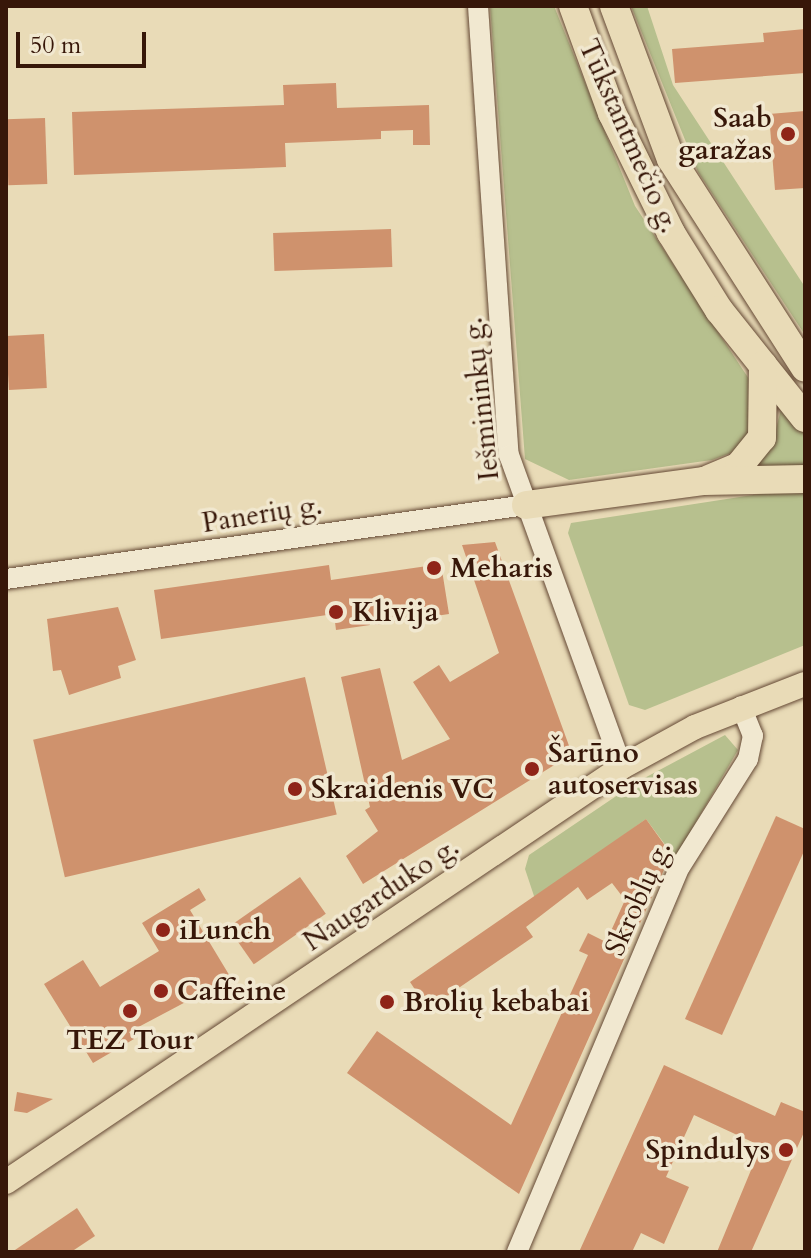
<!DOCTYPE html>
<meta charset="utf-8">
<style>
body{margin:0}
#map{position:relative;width:811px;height:1258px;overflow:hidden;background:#e9dbb7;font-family:Cardo,serif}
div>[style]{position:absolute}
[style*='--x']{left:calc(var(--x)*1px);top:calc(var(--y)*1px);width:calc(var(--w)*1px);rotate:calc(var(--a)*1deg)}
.green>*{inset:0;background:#b7c08e}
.building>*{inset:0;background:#cf926d;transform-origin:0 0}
.roads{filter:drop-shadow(0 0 2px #644834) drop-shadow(0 0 2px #644834)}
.minor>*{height:20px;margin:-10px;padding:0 10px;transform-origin:10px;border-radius:10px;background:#f1e8d0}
.major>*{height:24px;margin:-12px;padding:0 12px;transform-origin:12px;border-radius:12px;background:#e9dbb7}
.highway>*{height:28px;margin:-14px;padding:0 14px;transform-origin:14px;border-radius:14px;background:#e9dbb7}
.dots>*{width:22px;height:22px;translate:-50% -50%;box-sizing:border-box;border:4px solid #f1e8d0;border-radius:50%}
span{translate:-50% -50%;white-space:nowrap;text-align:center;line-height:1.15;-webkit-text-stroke:7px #f1e8d0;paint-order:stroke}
.poi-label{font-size:28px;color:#371709;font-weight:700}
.right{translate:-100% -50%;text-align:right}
.left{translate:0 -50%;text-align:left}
.street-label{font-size:28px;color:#371709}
.frame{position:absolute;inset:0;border:8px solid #371709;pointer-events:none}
.scale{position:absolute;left:16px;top:32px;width:130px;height:36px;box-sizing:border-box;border:4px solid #371709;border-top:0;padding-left:10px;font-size:24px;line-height:28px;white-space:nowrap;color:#371709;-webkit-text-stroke:6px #f1e8d0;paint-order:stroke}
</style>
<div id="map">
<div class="green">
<div style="clip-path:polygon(490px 6px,554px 6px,635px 206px,749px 379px,757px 418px,739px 450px,712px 460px,569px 480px,525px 459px)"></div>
<div style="clip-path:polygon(631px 6px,647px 6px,673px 85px,805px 287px,805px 335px,698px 172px)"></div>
<div style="clip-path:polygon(782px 405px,805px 430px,805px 466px,742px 474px,774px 437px)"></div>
<div style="clip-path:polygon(805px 487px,805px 645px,645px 710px,629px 705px,568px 533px,571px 523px)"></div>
<div style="clip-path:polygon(725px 735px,738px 750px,675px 858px,646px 819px,535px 899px,525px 869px,529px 855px,637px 782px)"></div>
</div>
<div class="building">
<div style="clip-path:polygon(805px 29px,805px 73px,675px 83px,672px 49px,764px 42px,763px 33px)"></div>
<div style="clip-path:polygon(336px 83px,337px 108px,429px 105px,430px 145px,413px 145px,413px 130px,381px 131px,381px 139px,285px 143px,286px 167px,74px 175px,72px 112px,284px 105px,283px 85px)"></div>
<div style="clip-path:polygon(805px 111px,805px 188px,775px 190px,769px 114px)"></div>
<div style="left:45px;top:118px;width:66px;height:39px;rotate:88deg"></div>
<div style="left:391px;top:229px;width:38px;height:118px;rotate:88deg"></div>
<div style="left:44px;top:334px;width:54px;height:38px;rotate:87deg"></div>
<div style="clip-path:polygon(495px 542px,572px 754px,363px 884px,346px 856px,378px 831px,365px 810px,370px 807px,341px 677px,380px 668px,402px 760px,450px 739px,413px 682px,439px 665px,450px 682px,499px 653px,462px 545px)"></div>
<div style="clip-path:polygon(441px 564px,449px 614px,375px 625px,366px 611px,370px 625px,336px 630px,334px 614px,161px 639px,154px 590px,329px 565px,331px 580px)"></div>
<div style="clip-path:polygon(118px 607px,136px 660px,118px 666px,121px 678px,69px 695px,61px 670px,53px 671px,47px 619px)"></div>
<div style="left:305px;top:677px;width:141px;height:279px;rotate:77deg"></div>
<div style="clip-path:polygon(776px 816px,805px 829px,805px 849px,722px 1035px,685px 1019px)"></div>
<div style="clip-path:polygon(646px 819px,671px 854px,519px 1194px,347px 1073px,377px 1031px,511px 1125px,588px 955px,579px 951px,588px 933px,606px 942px,625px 900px,612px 883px,587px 900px,578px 887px,526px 927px,533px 937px,428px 1009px,410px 982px)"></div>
<div style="left:300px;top:877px;width:45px;height:88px;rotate:55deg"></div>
<div style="clip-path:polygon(199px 888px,206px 900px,190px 910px,231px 978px,129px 1032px,134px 1039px,93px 1063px,44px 984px,83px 960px,100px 987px,159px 951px,142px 923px)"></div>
<div style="clip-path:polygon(664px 1065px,775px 1116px,781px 1102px,805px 1112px,805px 1130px,751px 1252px,717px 1252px,761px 1146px,694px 1115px,666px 1177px,689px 1187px,664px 1244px,641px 1233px,632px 1252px,579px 1252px)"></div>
<div style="clip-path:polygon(17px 1092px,53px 1099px,27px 1113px,14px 1111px)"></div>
<div style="clip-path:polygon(77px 1208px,95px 1236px,71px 1252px,12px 1252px)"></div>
</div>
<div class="roads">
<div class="minor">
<div style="--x:478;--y:6;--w:450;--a:86.1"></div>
<div style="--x:509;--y:455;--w:332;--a:70.1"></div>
<div style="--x:6;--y:579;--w:525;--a:-8.1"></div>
<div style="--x:517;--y:1252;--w:418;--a:-67.1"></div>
<div style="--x:680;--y:867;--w:128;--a:-57.8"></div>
<div style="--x:748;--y:759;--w:24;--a:-78"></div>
<div style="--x:753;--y:736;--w:32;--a:-112"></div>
</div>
<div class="major">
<div style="--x:6;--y:1182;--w:743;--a:-33.97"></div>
<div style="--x:622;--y:767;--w:83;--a:-28.7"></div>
<div style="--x:695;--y:727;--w:118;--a:-21.4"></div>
</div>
<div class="highway">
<div style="--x:573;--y:6;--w:114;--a:70"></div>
<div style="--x:612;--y:113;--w:134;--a:63.8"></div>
<div style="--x:671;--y:233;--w:91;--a:58.1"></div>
<div style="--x:719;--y:310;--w:138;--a:51.5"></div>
<div style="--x:614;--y:6;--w:163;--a:69.6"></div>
<div style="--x:671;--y:159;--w:248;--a:57.3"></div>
<div style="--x:709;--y:479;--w:33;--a:-23"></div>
<div style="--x:739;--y:466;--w:36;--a:-51"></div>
<div style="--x:762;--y:438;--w:73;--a:-89.2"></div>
<div style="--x:526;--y:505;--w:180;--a:-7.7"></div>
<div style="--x:704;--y:481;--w:101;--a:-1.1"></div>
</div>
</div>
<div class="dots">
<div style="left:788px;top:134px;background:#8f2418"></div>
<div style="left:434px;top:568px;background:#8f2418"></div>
<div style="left:336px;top:612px;background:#8f2418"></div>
<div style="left:532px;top:769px;background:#8f2418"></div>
<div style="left:295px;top:789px;background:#8f2418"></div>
<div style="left:163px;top:930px;background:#8f2418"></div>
<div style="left:161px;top:991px;background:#8f2418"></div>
<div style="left:387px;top:1002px;background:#8f2418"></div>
<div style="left:130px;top:1011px;background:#8f2418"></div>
<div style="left:786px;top:1150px;background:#8f2418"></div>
</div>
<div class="poi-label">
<span class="right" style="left:772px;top:134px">Saab<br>garažas</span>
<span class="left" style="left:450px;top:568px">Meharis</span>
<span class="left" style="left:352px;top:612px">Klivija</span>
<span class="left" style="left:548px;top:769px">Šarūno<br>autoservisas</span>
<span class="left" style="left:311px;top:789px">Skraidenis VC</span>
<span class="left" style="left:179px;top:930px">iLunch</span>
<span class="left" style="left:177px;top:991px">Caffeine</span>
<span class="left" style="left:403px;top:1002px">Brolių kebabai</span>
<span style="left:130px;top:1040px">TEZ Tour</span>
<span class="right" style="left:770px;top:1150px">Spindulys</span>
</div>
<div class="street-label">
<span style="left:629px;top:136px;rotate:66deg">Tūkstantmečio g.</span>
<span style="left:481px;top:399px;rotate:-96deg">Iešmininkų g.</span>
<span style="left:262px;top:514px;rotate:-9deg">Panerių g.</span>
<span style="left:381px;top:894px;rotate:-34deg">Naugarduko g.</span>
<span style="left:638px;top:898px;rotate:-66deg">Skroblų g.</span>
</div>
<div class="frame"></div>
<div class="scale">50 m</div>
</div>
